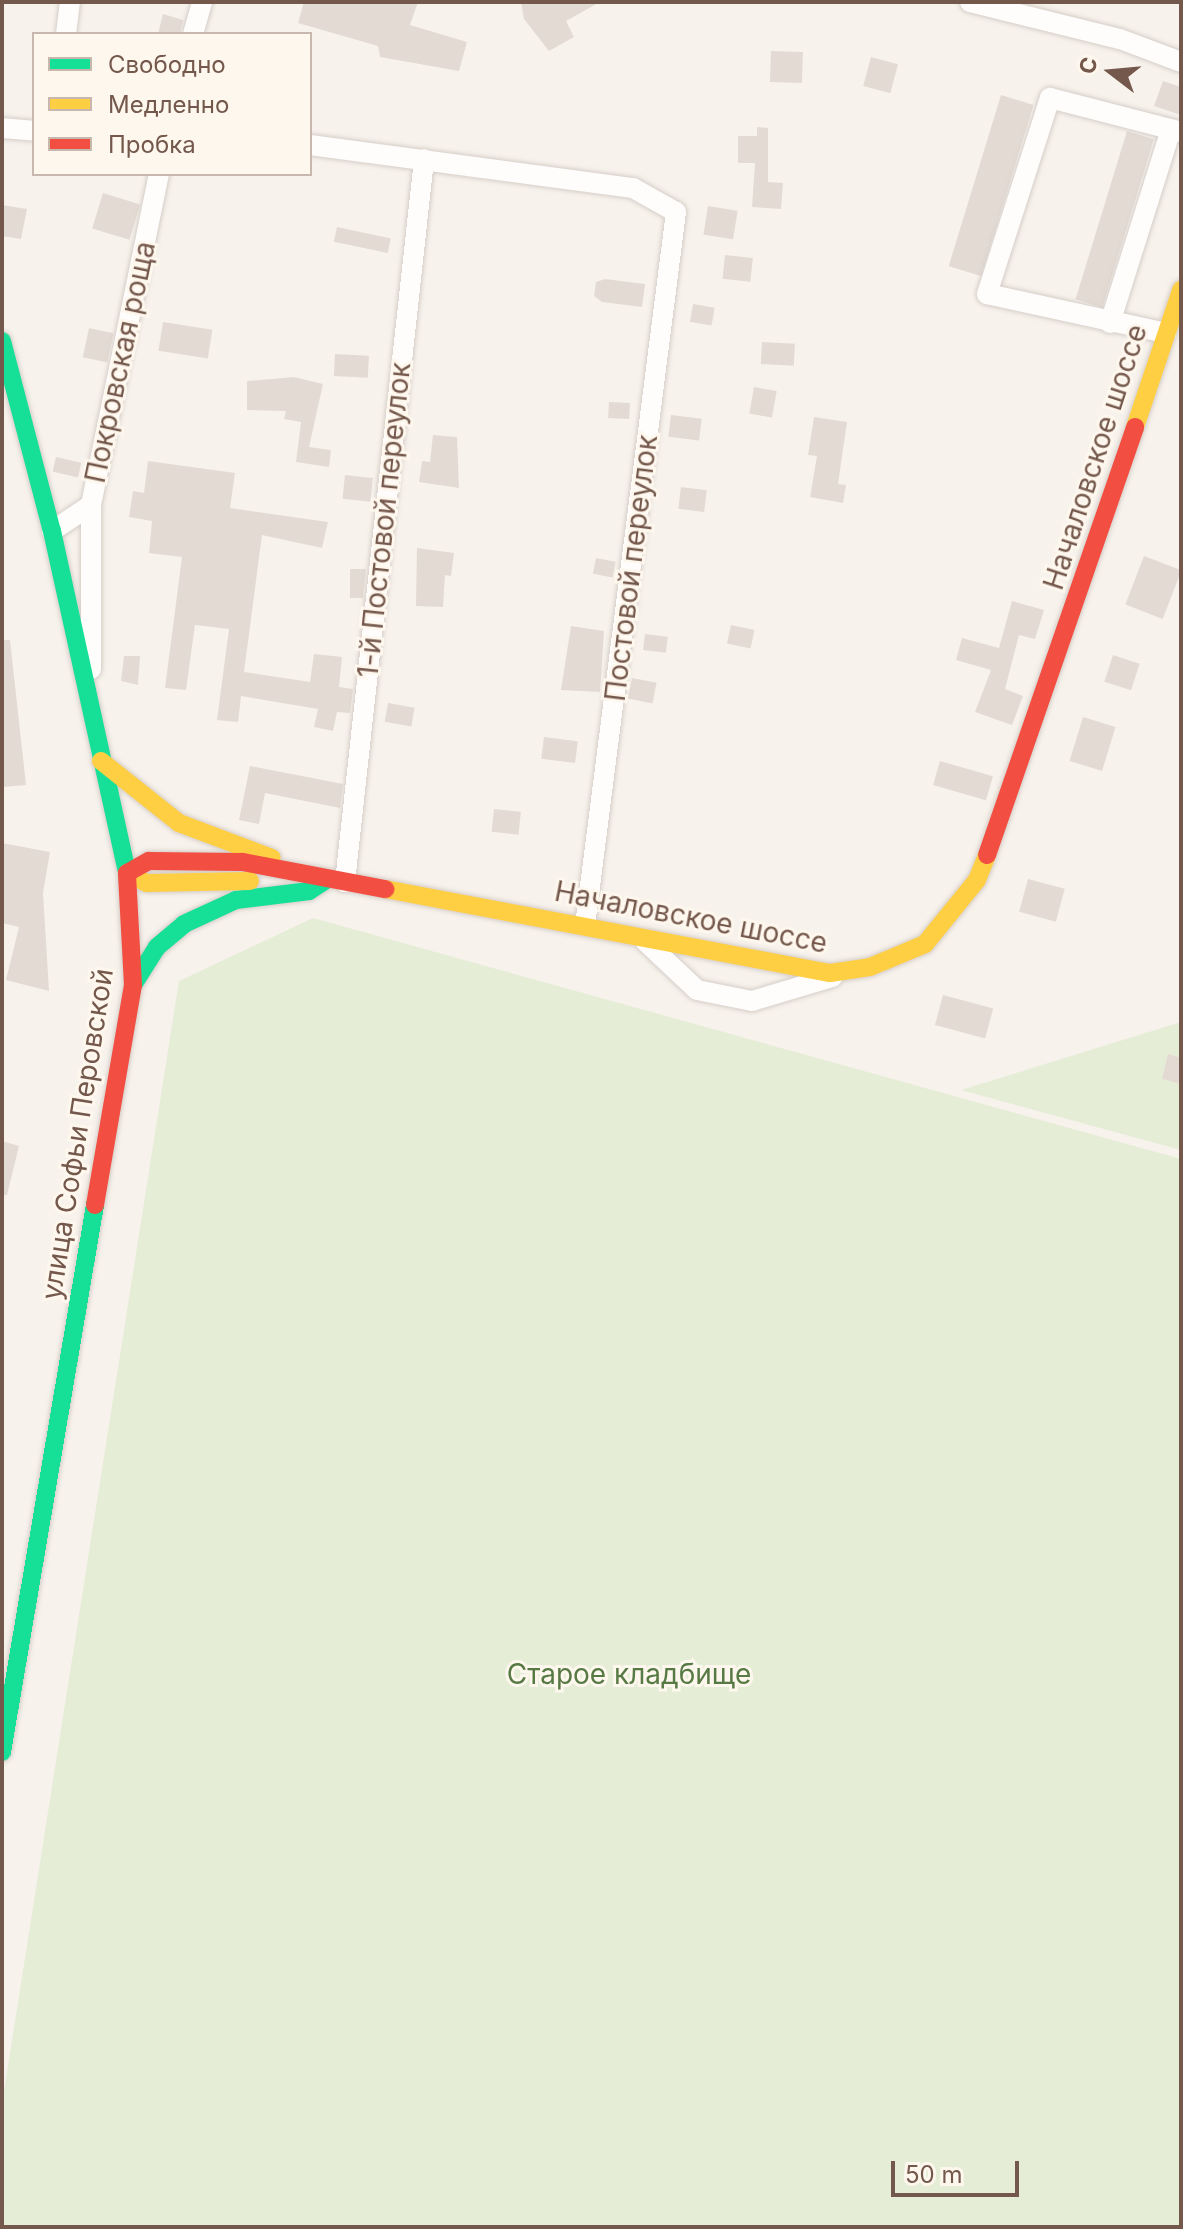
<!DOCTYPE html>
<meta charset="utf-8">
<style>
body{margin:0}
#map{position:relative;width:1183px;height:2229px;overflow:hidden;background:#f7f2ec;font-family:Inter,sans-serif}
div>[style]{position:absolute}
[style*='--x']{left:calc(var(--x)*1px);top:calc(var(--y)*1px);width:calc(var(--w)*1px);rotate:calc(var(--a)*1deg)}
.green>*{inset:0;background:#e5edd7}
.building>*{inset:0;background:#e3dad4;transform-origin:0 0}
.roads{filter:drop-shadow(0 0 2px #d6cec8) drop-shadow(0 0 2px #d6cec8)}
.street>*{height:20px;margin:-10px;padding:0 10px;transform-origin:10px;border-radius:10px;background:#fefdfc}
.fast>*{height:18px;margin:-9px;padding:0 9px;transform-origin:9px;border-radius:9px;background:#16e098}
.slow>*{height:18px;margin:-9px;padding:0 9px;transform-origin:9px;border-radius:9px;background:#ffcf43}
.jam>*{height:18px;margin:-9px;padding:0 9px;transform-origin:9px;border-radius:9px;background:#f24e42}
span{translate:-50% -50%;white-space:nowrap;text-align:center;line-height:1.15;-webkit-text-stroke:6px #fef7ee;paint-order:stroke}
.street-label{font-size:28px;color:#75584c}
.park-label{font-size:28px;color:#577a44}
.frame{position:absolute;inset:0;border:4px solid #75584c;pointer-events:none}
.legend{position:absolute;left:32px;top:32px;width:280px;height:144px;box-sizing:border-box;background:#fef7ee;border:2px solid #c7b7ad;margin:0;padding:10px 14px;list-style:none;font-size:24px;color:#75584c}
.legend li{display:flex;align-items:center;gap:16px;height:40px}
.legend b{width:40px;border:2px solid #c7b7ad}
.north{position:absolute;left:1071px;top:32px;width:80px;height:80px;-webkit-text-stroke:6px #fef7ee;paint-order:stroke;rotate:286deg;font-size:22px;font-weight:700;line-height:32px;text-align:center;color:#75584c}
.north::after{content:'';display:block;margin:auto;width:28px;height:36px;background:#75584c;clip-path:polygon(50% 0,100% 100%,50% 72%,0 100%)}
.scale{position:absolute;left:891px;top:2161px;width:128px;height:36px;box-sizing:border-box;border:4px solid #75584c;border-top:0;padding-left:10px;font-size:24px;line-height:28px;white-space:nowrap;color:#75584c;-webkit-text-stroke:6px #fef7ee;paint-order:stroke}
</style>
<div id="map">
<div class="green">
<div style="clip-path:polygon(313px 918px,1181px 1159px,1181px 2227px,2px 2227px,2px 2104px,179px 981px)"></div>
<div style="clip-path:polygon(1181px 1022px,1181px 1150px,961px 1090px)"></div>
</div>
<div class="building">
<div style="clip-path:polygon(304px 2px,418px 2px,410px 25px,467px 42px,459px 71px,380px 57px,378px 46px,298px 23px)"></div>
<div style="clip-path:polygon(521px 2px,600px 2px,566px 21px,574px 37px,549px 51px,524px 19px)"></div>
<div style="clip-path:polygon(163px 14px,183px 20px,180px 34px,158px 34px)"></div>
<div style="left:771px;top:51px;width:32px;height:31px;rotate:2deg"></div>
<div style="left:871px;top:57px;width:28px;height:30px;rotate:15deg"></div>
<div style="clip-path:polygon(1163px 81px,1181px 87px,1181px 115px,1154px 106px)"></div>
<div style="left:1001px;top:95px;width:34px;height:179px;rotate:17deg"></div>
<div style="clip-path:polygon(757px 127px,768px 128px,768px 182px,783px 183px,781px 209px,752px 207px,755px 163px,738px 163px,738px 136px,757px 136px)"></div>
<div style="left:1127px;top:131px;width:28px;height:176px;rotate:17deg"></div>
<div style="left:103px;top:193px;width:39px;height:37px;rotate:17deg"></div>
<div style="clip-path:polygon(2px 205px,27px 209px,21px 239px,2px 236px)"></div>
<div style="left:708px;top:206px;width:30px;height:29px;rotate:9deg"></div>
<div style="left:337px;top:227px;width:55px;height:15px;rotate:12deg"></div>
<div style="left:725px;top:255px;width:28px;height:24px;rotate:6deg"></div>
<div style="clip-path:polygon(605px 279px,645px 284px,642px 307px,602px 302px,594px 296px,596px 282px)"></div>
<div style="left:693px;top:304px;width:22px;height:18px;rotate:10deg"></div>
<div style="left:163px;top:322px;width:50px;height:29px;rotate:9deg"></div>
<div style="left:89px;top:328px;width:25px;height:30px;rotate:12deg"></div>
<div style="left:762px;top:342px;width:33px;height:22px;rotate:3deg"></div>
<div style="left:335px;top:354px;width:34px;height:22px;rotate:3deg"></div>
<div style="clip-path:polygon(294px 377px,323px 384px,309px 447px,331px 450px,329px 467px,296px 462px,301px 422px,284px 419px,286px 411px,247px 410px,247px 381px)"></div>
<div style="left:754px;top:387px;width:23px;height:27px;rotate:10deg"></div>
<div style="left:609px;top:402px;width:21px;height:16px;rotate:3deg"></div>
<div style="left:671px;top:415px;width:31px;height:22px;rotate:7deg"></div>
<div style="clip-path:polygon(814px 417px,847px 422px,838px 484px,846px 485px,843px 503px,810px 497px,817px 456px,808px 455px)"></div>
<div style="clip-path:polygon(433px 435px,457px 437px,459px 488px,419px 482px,422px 461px,430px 462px)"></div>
<div style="left:56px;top:457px;width:26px;height:15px;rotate:13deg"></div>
<div style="clip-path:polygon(148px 461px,235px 473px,230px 508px,328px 522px,322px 548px,262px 535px,244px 672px,310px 682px,314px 654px,342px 657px,339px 687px,353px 689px,350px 713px,337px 712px,333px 731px,314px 727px,318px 709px,241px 696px,238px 722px,217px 720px,229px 629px,195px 625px,186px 690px,165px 688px,182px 557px,149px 553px,152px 521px,129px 517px,133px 491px,144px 493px)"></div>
<div style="left:345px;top:475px;width:28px;height:24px;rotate:6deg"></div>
<div style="left:681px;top:487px;width:26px;height:22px;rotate:7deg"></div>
<div style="clip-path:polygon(417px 548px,454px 553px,451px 576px,445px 575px,443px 607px,416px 606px)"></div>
<div style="left:1144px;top:556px;width:40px;height:52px;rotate:21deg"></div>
<div style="left:596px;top:558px;width:20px;height:16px;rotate:11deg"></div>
<div style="clip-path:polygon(350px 569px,366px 569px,363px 598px,350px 598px)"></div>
<div style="clip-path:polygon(1012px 601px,1044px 610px,1035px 639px,1019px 635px,1005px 689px,1023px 696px,1012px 725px,975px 712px,991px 670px,956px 660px,962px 638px,999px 648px)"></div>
<div style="left:731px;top:625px;width:24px;height:19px;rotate:12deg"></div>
<div style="clip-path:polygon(571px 626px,604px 631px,600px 692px,561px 690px)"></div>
<div style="left:645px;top:634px;width:23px;height:16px;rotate:7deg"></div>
<div style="clip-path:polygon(2px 640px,10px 640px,26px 785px,2px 787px)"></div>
<div style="left:1113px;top:655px;width:28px;height:28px;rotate:18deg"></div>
<div style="clip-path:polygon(124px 656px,140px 656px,138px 685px,121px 681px)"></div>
<div style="left:632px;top:678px;width:25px;height:21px;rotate:11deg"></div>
<div style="left:388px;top:703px;width:27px;height:19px;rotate:10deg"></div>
<div style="left:1083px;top:717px;width:34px;height:46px;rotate:17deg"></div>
<div style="left:544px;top:737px;width:34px;height:22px;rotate:7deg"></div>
<div style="left:940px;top:761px;width:55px;height:25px;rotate:16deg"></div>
<div style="clip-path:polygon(250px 766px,343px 784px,340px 808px,265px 793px,259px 824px,239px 820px)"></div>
<div style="left:494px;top:809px;width:27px;height:23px;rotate:6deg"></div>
<div style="clip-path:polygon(2px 843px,50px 852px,43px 893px,49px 991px,6px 980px,19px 927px,2px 923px)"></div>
<div style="left:1028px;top:879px;width:38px;height:34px;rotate:15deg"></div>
<div style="left:943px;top:995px;width:52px;height:31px;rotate:15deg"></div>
<div style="clip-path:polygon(1168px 1054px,1181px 1058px,1181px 1084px,1162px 1079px)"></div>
<div style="clip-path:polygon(2px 1141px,19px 1146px,7px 1195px,2px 1195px)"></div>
</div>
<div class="roads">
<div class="street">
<div style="--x:970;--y:2;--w:154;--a:13.9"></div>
<div style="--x:1120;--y:39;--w:65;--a:20.7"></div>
<div style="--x:66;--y:34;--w:32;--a:-83"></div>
<div style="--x:193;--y:34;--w:33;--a:-74"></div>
<div style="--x:2;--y:128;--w:32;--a:5"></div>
<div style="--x:310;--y:145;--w:326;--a:7.6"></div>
<div style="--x:633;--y:188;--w:49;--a:29.2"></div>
<div style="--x:676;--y:212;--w:719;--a:97.27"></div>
<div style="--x:1110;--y:323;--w:203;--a:-72.5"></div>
<div style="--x:1166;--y:333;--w:183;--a:-167.7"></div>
<div style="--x:987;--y:294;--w:206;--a:-72.2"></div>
<div style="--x:1050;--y:98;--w:135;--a:14.5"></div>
<div style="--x:91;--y:505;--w:164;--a:90"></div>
<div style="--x:52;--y:531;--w:47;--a:-33.7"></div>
<div style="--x:91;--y:505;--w:338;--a:-78.4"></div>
<div style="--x:345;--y:882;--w:727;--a:-83.76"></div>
<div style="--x:645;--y:941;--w:71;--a:43.3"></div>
<div style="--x:697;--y:990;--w:56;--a:11.3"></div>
<div style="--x:752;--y:1001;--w:84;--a:-16.7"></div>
</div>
<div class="fast">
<div style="--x:2;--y:341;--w:196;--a:75.3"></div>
<div style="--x:52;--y:531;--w:350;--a:77.6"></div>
<div style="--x:133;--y:985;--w:45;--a:-57.7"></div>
<div style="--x:157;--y:947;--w:35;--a:-40"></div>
<div style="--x:184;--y:924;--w:57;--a:-24.8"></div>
<div style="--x:236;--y:900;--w:74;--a:-7"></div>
<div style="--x:309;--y:891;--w:20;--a:-33"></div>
<div style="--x:2;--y:1752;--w:555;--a:-80.35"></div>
</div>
<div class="slow">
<div style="--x:1135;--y:427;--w:145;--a:-71.4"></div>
<div style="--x:101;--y:761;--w:100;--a:38.5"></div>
<div style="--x:179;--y:823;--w:99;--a:20.6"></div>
<div style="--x:127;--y:873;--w:22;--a:27"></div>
<div style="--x:147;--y:883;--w:103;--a:-1.1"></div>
<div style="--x:385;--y:889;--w:453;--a:10.7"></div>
<div style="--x:830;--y:973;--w:40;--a:-8.5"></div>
<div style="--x:870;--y:967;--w:60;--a:-22.7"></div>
<div style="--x:925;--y:944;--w:82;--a:-50.9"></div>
<div style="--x:977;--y:880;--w:27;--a:-68"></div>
</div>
<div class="jam">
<div style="--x:987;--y:855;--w:453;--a:-70.9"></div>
<div style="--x:127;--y:873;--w:25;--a:-29"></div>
<div style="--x:149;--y:861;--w:94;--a:0.6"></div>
<div style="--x:243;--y:862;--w:145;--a:10.8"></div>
<div style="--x:95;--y:1205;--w:223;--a:-80.2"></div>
<div style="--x:133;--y:985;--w:112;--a:-93.1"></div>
</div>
</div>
<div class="street-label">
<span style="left:120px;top:362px;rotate:-78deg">Покровская роща</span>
<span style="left:1095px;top:457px;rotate:-72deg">Началовское шоссе</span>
<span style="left:384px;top:520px;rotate:-84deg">1-й Постовой переулок</span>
<span style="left:631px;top:568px;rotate:-83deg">Постовой переулок</span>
<span style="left:691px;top:917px;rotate:11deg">Началовское шоссе</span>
<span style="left:77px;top:1134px;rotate:-81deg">улица Софьи Перовской</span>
</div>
<div class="park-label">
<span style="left:629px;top:1674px">Старое кладбище</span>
</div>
<div class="frame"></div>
<ul class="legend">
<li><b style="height:10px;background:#16e098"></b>Свободно</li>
<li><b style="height:10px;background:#ffcf43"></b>Медленно</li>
<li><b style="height:10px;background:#f24e42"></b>Пробка</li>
</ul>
<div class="north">С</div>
<div class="scale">50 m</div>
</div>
